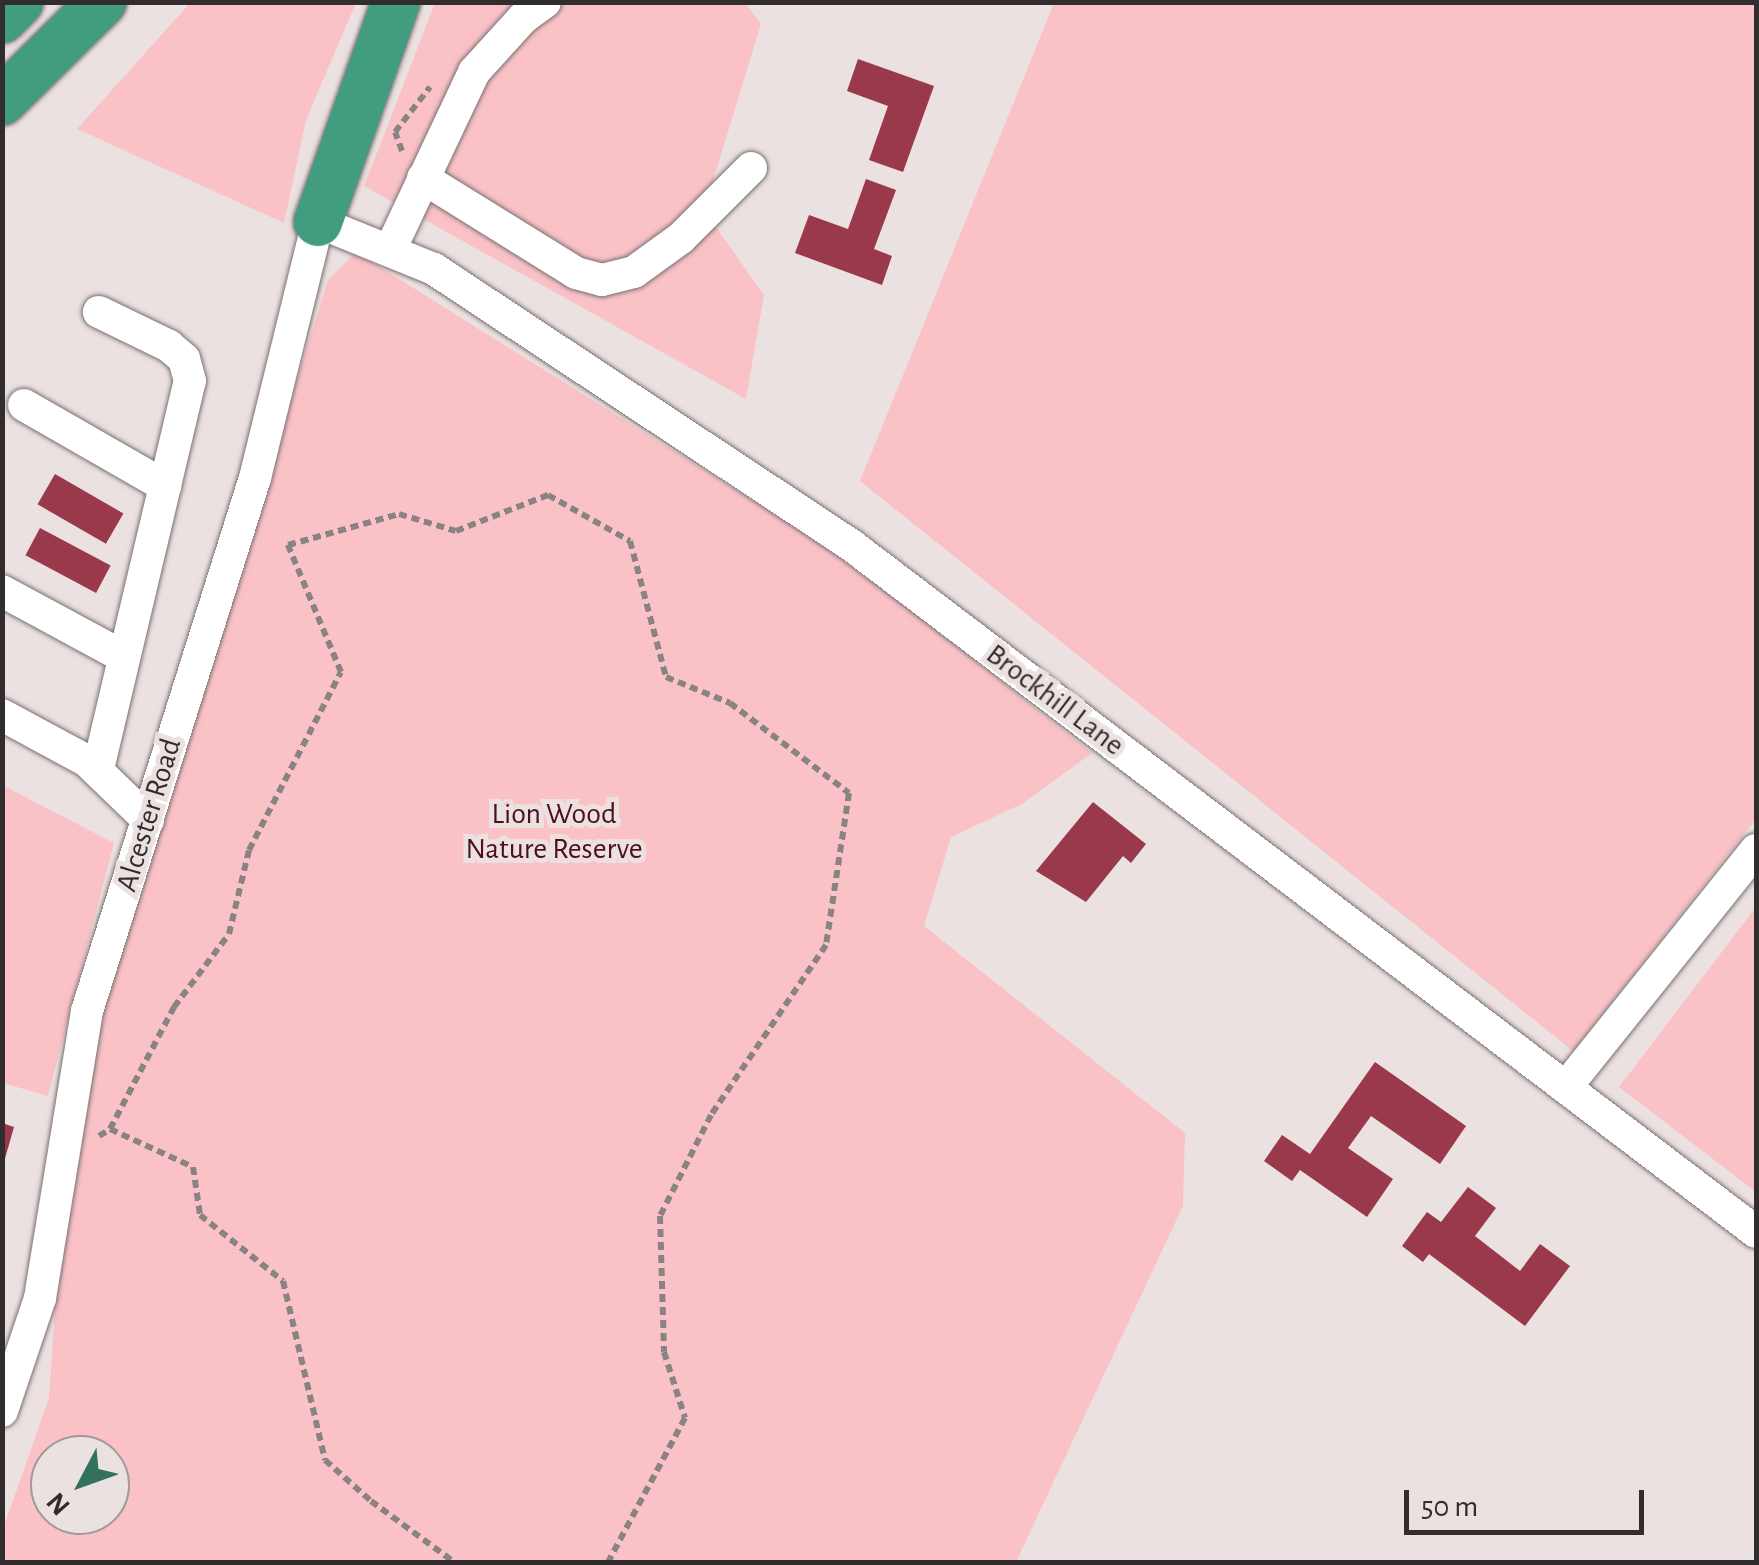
<!DOCTYPE html>
<style>
body{margin:0}
#map{position:relative;width:1759px;height:1565px;overflow:hidden;background:#ece1e1;font-family:"Alegreya Sans",sans-serif}
div>[style]{position:absolute}
[style*='--x']{left:calc(var(--x)*1px);top:calc(var(--y)*1px);width:calc(var(--w)*1px);rotate:calc(var(--a)*1deg)}
.green>*{inset:0;background:#fac2c7}
.building>*{inset:0;background:#99394b;transform-origin:0 0}
.path>*{height:6px;margin-top:-3px;transform-origin:0;background:repeating-linear-gradient(90deg,#8a8384 0 8px,transparent 0 13px)}
.roads{filter:drop-shadow(0 0 2px #7a7071) drop-shadow(0 0 2px #7a7071)}
.minor>*{height:32px;margin:-16px;padding:0 16px;transform-origin:16px;border-radius:16px;background:#fff}
.highway>*{height:48px;margin:-24px;padding:0 24px;transform-origin:24px;border-radius:24px;background:#429d80}
span{translate:-50% -50%;white-space:nowrap;text-align:center;line-height:1.15;-webkit-text-stroke:10px #ece1e1;paint-order:stroke}
.street-label{font-size:30px;color:#312d2e}
.park-label{font-size:30px;color:#500f1e}
.frame{position:absolute;inset:0;border:5px solid #312d2e;pointer-events:none}
.north{position:absolute;left:30px;top:1435px;width:100px;height:100px;box-sizing:border-box;background:#ece1e1;border:2px solid #a19999;border-radius:50%;rotate:229deg;font-size:28px;font-weight:700;line-height:40px;text-align:center;color:#312d2e}
.north::after{content:'';display:block;margin:auto;width:35px;height:45px;background:#34715c;clip-path:polygon(50% 0,100% 100%,50% 72%,0 100%)}
.scale{position:absolute;left:1404px;top:1490px;width:240px;height:45px;box-sizing:border-box;border:5px solid #312d2e;border-top:0;padding-left:12px;font-size:30px;line-height:35px;white-space:nowrap;color:#312d2e;-webkit-text-stroke:8px #ece1e1;paint-order:stroke}
</style>
<div id="map">
<div class="green">
<div style="clip-path:polygon(190px 3px,356px 3px,306px 120px,284px 223px,77px 129px)"></div>
<div style="clip-path:polygon(435px 3px,745px 3px,761px 24px,704px 210px,764px 295px,746px 399px,364px 186px)"></div>
<div style="clip-path:polygon(1054px 3px,1756px 3px,1756px 819px,1573px 1051px,860px 481px)"></div>
<div style="clip-path:polygon(evenodd,356px 252px,843px 557px,1092px 753px,1022px 804px,951px 837px,924px 926px,1185px 1133px,1183px 1206px,1016px 1562px,3px 1562px,3px 1529px,49px 1398px,55px 1308px,104px 999px,328px 280px,356px 252px,50px 1455px,110px 1455px,110px 1515px,50px 1515px,50px 1455px)"></div>
<div style="clip-path:polygon(2px 785px,114px 843px,48px 1096px,3px 1083px)"></div>
<div style="clip-path:polygon(1756px 907px,1756px 1192px,1619px 1087px)"></div>
</div>
<div class="building">
<div style="clip-path:polygon(858px 59px,934px 86px,903px 172px,869px 160px,888px 106px,847px 91px)"></div>
<div style="clip-path:polygon(866px 179px,896px 190px,874px 249px,892px 256px,882px 285px,795px 253px,809px 215px,848px 229px)"></div>
<div style="left:55px;top:474px;width:79px;height:35px;rotate:30deg"></div>
<div style="left:40px;top:528px;width:80px;height:31px;rotate:28deg"></div>
<div style="clip-path:polygon(1093px 802px,1146px 844px,1131px 863px,1123px 856px,1086px 902px,1036px 871px)"></div>
<div style="clip-path:polygon(1375px 1062px,1466px 1126px,1440px 1164px,1371px 1116px,1348px 1148px,1393px 1179px,1367px 1217px,1300px 1170px,1292px 1181px,1264px 1161px,1282px 1135px,1310px 1154px)"></div>
<div style="clip-path:polygon(2px 1123px,14px 1127px,4px 1162px,2px 1162px)"></div>
<div style="clip-path:polygon(1468px 1187px,1496px 1208px,1475px 1236px,1520px 1271px,1540px 1244px,1570px 1266px,1525px 1326px,1429px 1254px,1423px 1262px,1402px 1246px,1427px 1212px,1441px 1222px)"></div>
</div>
<div class="path">
<div style="--x:402;--y:151;--w:20;--a:-110"></div>
<div style="--x:395;--y:132;--w:57;--a:-52.1"></div>
<div style="--x:110;--y:1129;--w:91;--a:24.6"></div>
<div style="--x:193;--y:1167;--w:49;--a:81.7"></div>
<div style="--x:200;--y:1215;--w:106;--a:38.5"></div>
<div style="--x:283;--y:1281;--w:184;--a:76.8"></div>
<div style="--x:325;--y:1460;--w:62;--a:41.7"></div>
<div style="--x:371;--y:1501;--w:103;--a:36.3"></div>
<div style="--x:99;--y:1136;--w:13;--a:-32"></div>
<div style="--x:110;--y:1129;--w:138;--a:-62.3"></div>
<div style="--x:174;--y:1007;--w:91;--a:-53"></div>
<div style="--x:229;--y:934;--w:86;--a:-76.6"></div>
<div style="--x:249;--y:850;--w:200;--a:-62.7"></div>
<div style="--x:341;--y:672;--w:138;--a:-112.7"></div>
<div style="--x:288;--y:545;--w:115;--a:-15.6"></div>
<div style="--x:399;--y:514;--w:59;--a:16.6"></div>
<div style="--x:456;--y:531;--w:99;--a:-21.4"></div>
<div style="--x:548;--y:495;--w:94;--a:29.3"></div>
<div style="--x:630;--y:541;--w:141;--a:75.2"></div>
<div style="--x:666;--y:677;--w:69;--a:22.1"></div>
<div style="--x:730;--y:703;--w:149;--a:37.1"></div>
<div style="--x:849;--y:793;--w:154;--a:98.6"></div>
<div style="--x:826;--y:945;--w:205;--a:124.1"></div>
<div style="--x:711;--y:1115;--w:113;--a:116.8"></div>
<div style="--x:660;--y:1216;--w:136;--a:88.3"></div>
<div style="--x:664;--y:1352;--w:69;--a:72.3"></div>
<div style="--x:685;--y:1418;--w:163;--a:118.1"></div>
</div>
<div class="roads">
<div class="minor">
<div style="--x:423;--y:178;--w:180;--a:31.8"></div>
<div style="--x:576;--y:273;--w:27;--a:15"></div>
<div style="--x:602;--y:280;--w:33;--a:-14"></div>
<div style="--x:634;--y:272;--w:58;--a:-35.9"></div>
<div style="--x:681;--y:238;--w:99;--a:-45"></div>
<div style="--x:390;--y:250;--w:197;--a:-64.7"></div>
<div style="--x:474;--y:72;--w:73;--a:-47.8"></div>
<div style="--x:523;--y:18;--w:27;--a:-36"></div>
<div style="--x:24;--y:405;--w:163;--a:29.9"></div>
<div style="--x:2;--y:591;--w:139;--a:28.4"></div>
<div style="--x:2;--y:715;--w:97;--a:28.4"></div>
<div style="--x:87;--y:761;--w:85;--a:44"></div>
<div style="--x:98;--y:769;--w:399;--a:-76.7"></div>
<div style="--x:190;--y:381;--w:23;--a:-105"></div>
<div style="--x:184;--y:359;--w:20;--a:-139"></div>
<div style="--x:169;--y:346;--w:78;--a:-154.1"></div>
<div style="--x:1566;--y:1087;--w:304;--a:-51.3"></div>
<div style="--x:2;--y:1411;--w:119;--a:-71.4"></div>
<div style="--x:40;--y:1298;--w:291;--a:-80.7"></div>
<div style="--x:87;--y:1011;--w:559;--a:-72.51"></div>
<div style="--x:255;--y:478;--w:264;--a:-76.2"></div>
<div style="--x:318;--y:222;--w:125;--a:22.1"></div>
<div style="--x:434;--y:269;--w:500;--a:33.5"></div>
<div style="--x:851;--y:545;--w:1136;--a:37.2"></div>
</div>
<div class="highway">
<div style="--x:2;--y:19;--w:24;--a:-45"></div>
<div style="--x:2;--y:101;--w:141;--a:-44.7"></div>
<div style="--x:318;--y:222;--w:233;--a:-70.5"></div>
</div>
</div>
<div class="street-label">
<span style="left:1055px;top:700px;rotate:37deg">Brockhill Lane</span>
<span style="left:149px;top:815px;rotate:-73deg">Alcester Road</span>
</div>
<div class="park-label">
<span style="left:554px;top:831px">Lion Wood<br>Nature Reserve</span>
</div>
<div class="frame"></div>
<div class="north">N</div>
<div class="scale">50 m</div>
</div>
